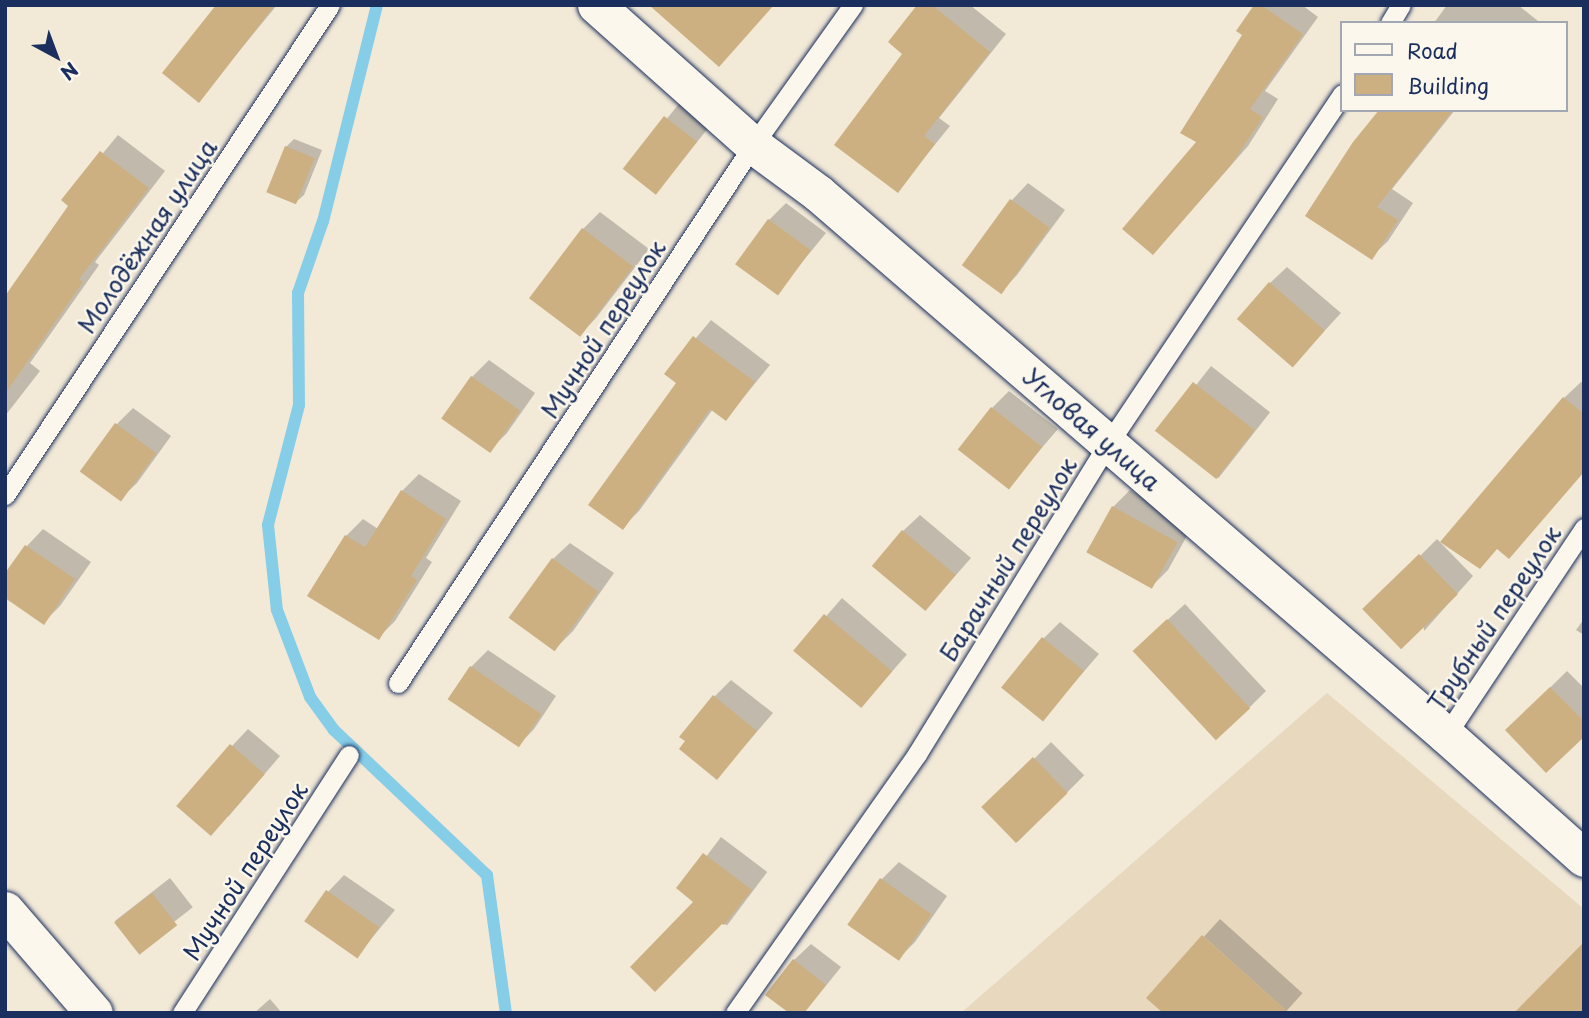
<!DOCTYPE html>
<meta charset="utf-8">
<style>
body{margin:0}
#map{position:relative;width:1589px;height:1018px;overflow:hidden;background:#f2e9d7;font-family:"Playpen Sans",sans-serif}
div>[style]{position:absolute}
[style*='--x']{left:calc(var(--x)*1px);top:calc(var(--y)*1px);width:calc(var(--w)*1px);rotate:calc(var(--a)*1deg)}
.built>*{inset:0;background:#e7d8be}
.shadow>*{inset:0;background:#0003;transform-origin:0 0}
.stream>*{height:12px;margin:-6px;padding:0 6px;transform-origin:6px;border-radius:6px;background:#86cde7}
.building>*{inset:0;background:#ccb082;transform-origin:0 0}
.roads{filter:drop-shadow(0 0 2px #1b2f5e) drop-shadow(0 0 2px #1b2f5e)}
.lane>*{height:19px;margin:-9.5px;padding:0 9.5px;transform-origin:9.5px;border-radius:9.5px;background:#fbf7ec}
.street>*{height:37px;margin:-18.5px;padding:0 18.5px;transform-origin:18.5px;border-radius:18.5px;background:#fbf7ec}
span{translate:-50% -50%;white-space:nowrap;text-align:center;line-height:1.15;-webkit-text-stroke:5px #fbf7ec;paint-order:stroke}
.street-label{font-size:24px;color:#1b2f5e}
.frame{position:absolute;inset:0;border:7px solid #1b2f5e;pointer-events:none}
.legend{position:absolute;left:1340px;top:21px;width:228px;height:91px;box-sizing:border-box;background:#fbf7ec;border:2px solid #a1a7b3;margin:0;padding:9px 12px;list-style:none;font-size:21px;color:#1b2f5e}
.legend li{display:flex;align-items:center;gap:14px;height:35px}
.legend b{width:35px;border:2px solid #a1a7b3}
.north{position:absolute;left:21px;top:21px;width:70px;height:70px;-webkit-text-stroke:5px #fbf7ec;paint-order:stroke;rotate:139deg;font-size:19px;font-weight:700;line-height:28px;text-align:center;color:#1b2f5e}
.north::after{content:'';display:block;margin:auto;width:24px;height:32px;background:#1b2f5e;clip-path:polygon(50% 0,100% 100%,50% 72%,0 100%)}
</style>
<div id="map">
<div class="built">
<div style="clip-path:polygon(1327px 693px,1584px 909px,1584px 1013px,961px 1013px)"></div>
</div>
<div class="shadow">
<div style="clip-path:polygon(218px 5px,277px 5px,199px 100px)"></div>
<div style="clip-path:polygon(919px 5px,970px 5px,1006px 34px,939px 118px,950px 126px,898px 190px,905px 53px)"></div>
<div style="clip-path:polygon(1256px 5px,1302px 5px,1318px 17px,1265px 91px,1278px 99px,1248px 146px,1169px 236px,1198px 142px)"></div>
<div style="clip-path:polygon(1447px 5px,1518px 5px,1538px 21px,1434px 23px)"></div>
<div style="left:682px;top:100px;width:38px;height:89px;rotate:39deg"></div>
<div style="clip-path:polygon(1381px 110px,1455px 110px,1392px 189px,1413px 203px,1388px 241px,1371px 257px)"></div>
<div style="clip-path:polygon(118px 135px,165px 171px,95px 262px,99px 265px,30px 363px,40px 371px,5px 416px,5px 299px,71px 205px,64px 200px)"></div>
<div style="clip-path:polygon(294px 139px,322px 150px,304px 195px,295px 203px,286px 147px)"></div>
<div style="clip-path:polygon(1028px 183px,1065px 210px,1017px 275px,1001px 292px,964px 265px,1012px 200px)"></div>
<div style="clip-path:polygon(786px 203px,826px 233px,777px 293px,769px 220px)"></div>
<div style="clip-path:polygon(600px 212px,649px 249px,596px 318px,580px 335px,531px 298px,583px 229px)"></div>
<div style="clip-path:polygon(1287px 267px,1341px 313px,1293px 365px,1270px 283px)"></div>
<div style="clip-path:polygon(711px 320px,770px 365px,726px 419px,713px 409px,639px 511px,622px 528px,679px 383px,666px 374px)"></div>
<div style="clip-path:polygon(489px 360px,535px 393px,507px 433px,490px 450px,472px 377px)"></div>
<div style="left:1211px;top:366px;width:75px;height:84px;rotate:38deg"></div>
<div style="clip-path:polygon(1581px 382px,1584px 384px,1584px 471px,1564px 398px)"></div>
<div style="clip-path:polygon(1009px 391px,1058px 429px,1008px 487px,992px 408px)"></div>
<div style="clip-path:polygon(133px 408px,171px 436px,137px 483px,120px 499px,116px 425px)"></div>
<div style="clip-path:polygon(419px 474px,461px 501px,426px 558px,432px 562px,395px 621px,378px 638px,346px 536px,363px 519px,378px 529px,402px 491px)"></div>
<div style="clip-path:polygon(1130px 490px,1193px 525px,1168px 570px,1151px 587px,1113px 507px)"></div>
<div style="clip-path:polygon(920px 515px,971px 558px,926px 609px,903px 531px)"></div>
<div style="clip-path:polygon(43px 529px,91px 562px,60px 606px,43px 623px,5px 576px,27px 546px)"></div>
<div style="clip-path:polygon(1437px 539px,1473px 576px,1424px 631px,1420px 556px)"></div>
<div style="clip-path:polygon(570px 543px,614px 573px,573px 631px,556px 648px,553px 559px)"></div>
<div style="left:842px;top:598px;width:86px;height:69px;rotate:41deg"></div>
<div style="clip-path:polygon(1185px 604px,1266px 691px,1249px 708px,1152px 634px)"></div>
<div style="clip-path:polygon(1584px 619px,1584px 635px,1576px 630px)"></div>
<div style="clip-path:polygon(1060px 622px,1099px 654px,1043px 719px,1043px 639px)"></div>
<div style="clip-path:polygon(488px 650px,556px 696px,534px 729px,518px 746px,471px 667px)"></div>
<div style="clip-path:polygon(1567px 671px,1584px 688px,1584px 734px,1507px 730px)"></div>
<div style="clip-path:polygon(731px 680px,773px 713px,717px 778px,715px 696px)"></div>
<div style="clip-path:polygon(248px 729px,280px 756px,228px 817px,232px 746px)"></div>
<div style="left:1051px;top:742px;width:47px;height:94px;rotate:45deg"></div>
<div style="left:721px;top:837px;width:58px;height:67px;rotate:37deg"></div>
<div style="clip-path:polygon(899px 862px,947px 896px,915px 942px,898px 959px,849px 925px,882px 879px)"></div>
<div style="clip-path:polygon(344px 875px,395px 910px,357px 956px,328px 892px)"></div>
<div style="left:170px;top:878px;width:37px;height:70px;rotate:52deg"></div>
<div style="left:1220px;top:919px;width:111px;height:24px;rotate:42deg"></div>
<div style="clip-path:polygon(811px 944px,841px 967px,804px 1013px,794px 960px)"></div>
<div style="clip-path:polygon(270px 999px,282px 1013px,254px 1013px)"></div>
</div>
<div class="stream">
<div style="--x:377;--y:5;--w:223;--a:104"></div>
<div style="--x:323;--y:221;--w:76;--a:109.1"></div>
<div style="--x:298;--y:293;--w:112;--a:89.5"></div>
<div style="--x:299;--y:405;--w:124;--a:104.5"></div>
<div style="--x:268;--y:525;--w:85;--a:84"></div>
<div style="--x:277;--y:610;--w:93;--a:69.2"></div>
<div style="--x:310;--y:697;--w:41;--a:54"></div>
<div style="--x:334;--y:730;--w:211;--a:43.5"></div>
<div style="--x:487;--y:875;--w:139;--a:82.2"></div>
</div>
<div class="building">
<div style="clip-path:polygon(216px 5px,275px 5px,199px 103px,162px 73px)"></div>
<div style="clip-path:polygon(649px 5px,774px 5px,719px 67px)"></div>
<div style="clip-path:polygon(917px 5px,932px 5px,990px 52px,924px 136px,935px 144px,898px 193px,834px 145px,902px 54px,888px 42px)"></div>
<div style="clip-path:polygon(1254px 5px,1261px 5px,1303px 34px,1250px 109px,1263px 117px,1231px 165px,1153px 255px,1122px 229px,1196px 142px,1180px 133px,1242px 35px,1236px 31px)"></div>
<div style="clip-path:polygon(1379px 110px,1453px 110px,1377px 207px,1398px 220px,1372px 260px,1305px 216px,1353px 142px)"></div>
<div style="left:664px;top:116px;width:42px;height:67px;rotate:38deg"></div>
<div style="left:285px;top:146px;width:32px;height:50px;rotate:22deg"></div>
<div style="clip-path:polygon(100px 151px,149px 188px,79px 279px,83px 282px,5px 394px,5px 296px,68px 206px,61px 200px)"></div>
<div style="left:1010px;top:199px;width:49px;height:82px;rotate:36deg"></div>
<div style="left:768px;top:219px;width:53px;height:56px;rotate:36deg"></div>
<div style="left:582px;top:228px;width:64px;height:88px;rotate:37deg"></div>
<div style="left:1269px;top:282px;width:74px;height:49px;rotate:41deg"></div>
<div style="clip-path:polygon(693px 336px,755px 382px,726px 421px,710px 409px,623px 530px,588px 505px,676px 383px,664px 374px)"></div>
<div style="left:471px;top:376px;width:60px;height:52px;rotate:35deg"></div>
<div style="left:1193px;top:382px;width:78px;height:62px;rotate:38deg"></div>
<div style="clip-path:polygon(1563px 397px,1584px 414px,1584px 472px,1509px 559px,1497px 549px,1480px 569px,1440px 542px)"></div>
<div style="left:991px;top:407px;width:65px;height:54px;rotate:38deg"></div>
<div style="left:115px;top:423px;width:51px;height:60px;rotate:36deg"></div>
<div style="clip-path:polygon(401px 490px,446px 519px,411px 576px,417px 580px,379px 640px,307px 596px,345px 535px,365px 547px)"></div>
<div style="left:1112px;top:506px;width:75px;height:53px;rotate:29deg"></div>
<div style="left:902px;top:530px;width:70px;height:47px;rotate:40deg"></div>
<div style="clip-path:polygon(25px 545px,75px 579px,44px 625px,5px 598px,5px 573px)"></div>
<div style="left:1419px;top:554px;width:56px;height:79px;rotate:46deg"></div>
<div style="left:552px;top:558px;width:57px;height:74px;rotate:36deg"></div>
<div style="left:824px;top:614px;width:89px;height:48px;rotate:40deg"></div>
<div style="left:1167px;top:619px;width:122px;height:47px;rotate:47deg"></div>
<div style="left:1042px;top:637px;width:54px;height:65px;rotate:39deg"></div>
<div style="left:470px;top:666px;width:86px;height:40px;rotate:34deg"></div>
<div style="clip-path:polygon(1550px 687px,1584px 721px,1584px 737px,1546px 773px,1505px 730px)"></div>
<div style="clip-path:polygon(713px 695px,757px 731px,717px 780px,679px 749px,685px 741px,679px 737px)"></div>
<div style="left:230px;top:744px;width:46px;height:82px;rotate:41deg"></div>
<div style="left:1033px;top:757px;width:50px;height:72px;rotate:46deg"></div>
<div style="clip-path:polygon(703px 853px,752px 890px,724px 925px,722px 924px,655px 992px,630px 967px,693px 902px,676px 888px)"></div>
<div style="left:880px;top:878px;width:63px;height:57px;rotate:35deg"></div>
<div style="left:326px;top:890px;width:65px;height:38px;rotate:35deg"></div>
<div style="left:152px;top:893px;width:41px;height:48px;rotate:52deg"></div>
<div style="clip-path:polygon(1202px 935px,1289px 1013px,1163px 1013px,1146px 998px)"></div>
<div style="clip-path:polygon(1584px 942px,1584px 1013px,1514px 1013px)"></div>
<div style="clip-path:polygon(793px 959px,826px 985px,804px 1013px,789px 1013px,765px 995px)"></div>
</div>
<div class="roads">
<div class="lane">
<div style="--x:1390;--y:23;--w:21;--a:-59"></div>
<div style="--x:5;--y:495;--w:588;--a:-56.45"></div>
<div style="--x:398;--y:683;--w:645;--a:-56.58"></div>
<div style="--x:753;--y:145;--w:172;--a:-54.5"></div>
<div style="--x:1446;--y:735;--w:249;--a:-56.3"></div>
<div style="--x:182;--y:1013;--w:307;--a:-57.1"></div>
<div style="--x:735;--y:1013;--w:317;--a:-54.9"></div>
<div style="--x:917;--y:754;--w:364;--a:-58.4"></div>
<div style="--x:1108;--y:444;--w:421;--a:-56.2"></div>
</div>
<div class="street">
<div style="--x:596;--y:5;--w:210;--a:41.7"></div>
<div style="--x:753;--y:145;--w:81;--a:36.4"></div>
<div style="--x:818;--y:193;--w:830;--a:40.8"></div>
<div style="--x:1446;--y:735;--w:185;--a:41.7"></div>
<div style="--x:5;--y:910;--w:136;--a:49.2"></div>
</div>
</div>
<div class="street-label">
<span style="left:147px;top:236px;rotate:-56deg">Молодёжная улица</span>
<span style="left:603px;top:329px;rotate:-57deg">Мучной переулок</span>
<span style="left:1092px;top:429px;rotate:41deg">Угловая улица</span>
<span style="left:1008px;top:559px;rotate:-58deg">Барачный переулок</span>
<span style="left:1494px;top:618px;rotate:-56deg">Трубный переулок</span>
<span style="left:245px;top:871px;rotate:-57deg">Мучной переулок</span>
</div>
<div class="frame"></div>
<ul class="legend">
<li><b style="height:9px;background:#fbf7ec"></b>Road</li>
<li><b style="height:19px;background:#ccb082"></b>Building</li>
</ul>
<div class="north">N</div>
</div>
